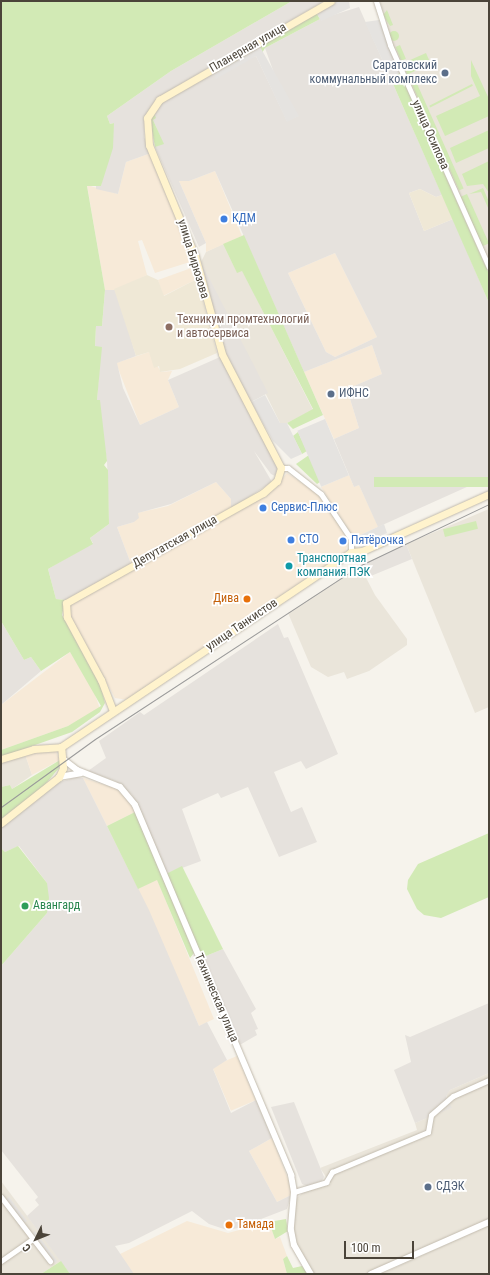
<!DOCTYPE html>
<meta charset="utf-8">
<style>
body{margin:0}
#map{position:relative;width:490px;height:1275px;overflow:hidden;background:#f6f3ec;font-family:"Roboto Condensed",sans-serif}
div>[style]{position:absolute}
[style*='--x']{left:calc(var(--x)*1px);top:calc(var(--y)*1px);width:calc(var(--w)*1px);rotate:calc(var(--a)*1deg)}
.residential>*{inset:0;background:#eae5da}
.commercial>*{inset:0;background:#f7ead8;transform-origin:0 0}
.industrial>*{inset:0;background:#e6e2dd}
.education>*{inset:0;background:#efe8d6}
.green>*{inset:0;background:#d2eab5;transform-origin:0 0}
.round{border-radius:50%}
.parking>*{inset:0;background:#e5e3e0;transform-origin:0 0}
.roads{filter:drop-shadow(0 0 1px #c2bbae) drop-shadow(0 0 1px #c2bbae)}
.minor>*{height:5px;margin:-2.5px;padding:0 2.5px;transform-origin:2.5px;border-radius:2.5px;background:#fff}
.tertiary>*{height:6px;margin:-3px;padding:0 3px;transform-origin:3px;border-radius:3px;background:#fff}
.secondary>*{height:7px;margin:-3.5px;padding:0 3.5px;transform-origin:3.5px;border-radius:3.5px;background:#fff3cd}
.tram>*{height:1px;margin:-0.5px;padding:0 0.5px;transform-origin:0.5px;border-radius:0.5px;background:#9a9a9a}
.dots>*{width:11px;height:11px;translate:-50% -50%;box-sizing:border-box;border:2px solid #fff;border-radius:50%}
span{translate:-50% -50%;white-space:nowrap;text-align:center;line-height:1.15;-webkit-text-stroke:3.5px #fff;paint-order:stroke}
.street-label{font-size:12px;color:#4b4439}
.service-label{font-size:12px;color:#4e5e75}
.right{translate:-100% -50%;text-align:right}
.left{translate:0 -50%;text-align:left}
.shop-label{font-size:12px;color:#366cbe}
.education-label{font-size:12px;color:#785e54}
.culture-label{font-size:12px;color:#0d838f}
.food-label{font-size:12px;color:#c56008}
.leisure-label{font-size:12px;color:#27864d}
.frame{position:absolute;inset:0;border:2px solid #4b4439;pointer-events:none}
.north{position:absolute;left:16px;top:1219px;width:40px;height:40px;-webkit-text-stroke:3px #fff;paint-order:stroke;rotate:227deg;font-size:11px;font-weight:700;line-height:16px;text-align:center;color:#4b4439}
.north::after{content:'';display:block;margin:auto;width:14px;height:18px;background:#4b4439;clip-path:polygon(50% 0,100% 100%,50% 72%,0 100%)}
.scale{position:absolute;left:344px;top:1241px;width:70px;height:18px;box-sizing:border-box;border:2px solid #4b4439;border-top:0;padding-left:5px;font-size:12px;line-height:14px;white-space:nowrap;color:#4b4439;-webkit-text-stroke:3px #fff;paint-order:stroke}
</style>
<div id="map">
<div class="residential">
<div style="clip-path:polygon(380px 1px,489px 1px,489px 262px,391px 41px)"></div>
<div style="clip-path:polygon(223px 244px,237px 272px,242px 270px,313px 410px,287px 423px,280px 423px,201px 262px,206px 252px)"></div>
<div style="clip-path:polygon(489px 509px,489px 707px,475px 713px,406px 544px)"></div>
<div style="clip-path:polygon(360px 566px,375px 595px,407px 639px,407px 645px,369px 671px,347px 679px,344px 672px,328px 677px,311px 667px,288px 613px)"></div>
<div style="clip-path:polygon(25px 754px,32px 775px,12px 789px,10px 785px,1px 787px,1px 762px)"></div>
<div style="clip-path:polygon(489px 1073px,489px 1220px,365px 1274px,313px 1274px,296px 1244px,292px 1230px,294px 1200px,304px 1192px,331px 1184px,320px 1168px,417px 1130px,415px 1123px,451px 1108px,446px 1095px,450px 1090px)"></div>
<div style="clip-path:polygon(1px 1181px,61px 1261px,41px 1274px,1px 1274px)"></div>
<div style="clip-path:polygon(489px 1225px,489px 1274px,378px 1274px,390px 1270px)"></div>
</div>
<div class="commercial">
<div style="clip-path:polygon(151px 153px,193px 261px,155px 273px,142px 240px,138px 241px,147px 275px,115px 290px,105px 290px,87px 185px,118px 194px,126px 162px)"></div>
<div style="clip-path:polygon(215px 171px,242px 236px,206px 252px,206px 243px,179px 181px,189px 181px)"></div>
<div style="clip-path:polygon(335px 253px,377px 337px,335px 357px,326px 352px,288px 273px)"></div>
<div style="clip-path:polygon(194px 267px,197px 279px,163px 296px,158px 280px)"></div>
<div style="clip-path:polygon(372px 345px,382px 374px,347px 389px,359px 428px,334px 439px,304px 372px)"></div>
<div style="clip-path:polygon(149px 352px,161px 372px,172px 371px,168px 380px,179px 407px,140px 425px,116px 363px)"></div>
<div style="clip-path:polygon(287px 473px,320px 495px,349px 541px,345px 552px,128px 700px,115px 698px,69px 613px,70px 604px,272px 491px)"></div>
<div style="clip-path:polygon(349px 475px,354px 487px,359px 485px,378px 526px,384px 524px,354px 538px,321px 487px)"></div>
<div style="clip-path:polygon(216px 482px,231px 499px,231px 509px,131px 564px,117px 527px,134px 522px,137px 513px,168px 506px)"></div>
<div style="clip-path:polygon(70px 652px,93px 689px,100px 709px,68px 726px,1px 750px,1px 705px)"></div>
<div style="clip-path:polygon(43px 749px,56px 752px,60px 760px,32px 775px,25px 754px)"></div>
<div style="clip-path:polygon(83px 778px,118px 789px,128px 798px,135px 812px,107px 826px)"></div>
<div style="clip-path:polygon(157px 879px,214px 1019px,199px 1026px,138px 889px)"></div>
<div style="left:237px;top:1056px;width:48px;height:27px;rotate:67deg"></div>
<div style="clip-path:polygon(272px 1138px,292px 1189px,291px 1195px,277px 1202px,249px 1151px)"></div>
<div style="clip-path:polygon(187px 1221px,228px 1233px,269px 1222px,275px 1239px,280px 1237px,287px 1256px,283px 1259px,287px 1274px,134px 1274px,118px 1255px)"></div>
</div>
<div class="industrial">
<div style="clip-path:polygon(292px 1px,324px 1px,157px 98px,144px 118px,144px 137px,151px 153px,126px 162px,118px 194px,96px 189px,96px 186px,101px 186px,114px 123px,110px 124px,107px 116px,171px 71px)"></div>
<div style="clip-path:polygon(evenodd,359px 7px,442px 195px,436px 197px,420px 189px,409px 193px,424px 231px,453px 219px,489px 303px,489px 477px,378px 527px,359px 485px,354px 487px,334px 439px,359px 428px,347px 389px,382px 374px,372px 345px,304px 372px,215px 171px,189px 181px,179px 181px,206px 243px,199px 247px,155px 147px,163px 143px,153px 120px,155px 108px,161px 102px,212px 73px,256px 56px,287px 121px,298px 116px,274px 73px,265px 48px,320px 19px,359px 7px,335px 253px,377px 337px,335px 357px,326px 352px,288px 273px,335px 253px)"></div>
<div style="clip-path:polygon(201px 262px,268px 393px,251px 402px,222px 346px)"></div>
<div style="clip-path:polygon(105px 290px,115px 290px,120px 301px,136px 356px,117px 363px,123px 388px,140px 425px,179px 407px,168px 380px,220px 357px,278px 468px,275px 476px,271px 474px,254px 451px,272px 482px,231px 509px,231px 499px,216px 482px,171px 504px,138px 513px,139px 518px,134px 522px,117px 527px,131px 564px,65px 600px,56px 599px,48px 569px,93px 543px,90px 538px,109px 524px,107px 461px,97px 400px,101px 347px,95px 347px,96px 326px,102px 326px)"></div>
<div style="clip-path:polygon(406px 544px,412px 559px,366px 578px,360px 566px)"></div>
<div style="clip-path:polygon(1px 621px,24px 660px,31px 657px,41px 671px,1px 705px)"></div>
<div style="clip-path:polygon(278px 624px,284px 638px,288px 637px,338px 754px,306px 769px,301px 761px,274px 772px,291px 812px,302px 807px,317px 842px,279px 857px,248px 787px,221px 798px,218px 793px,182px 809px,201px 861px,166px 874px,132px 795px,115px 781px,88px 771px,106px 758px,99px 741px,140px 712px,144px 715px)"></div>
<div style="clip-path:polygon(76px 777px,83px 778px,149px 910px,199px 1026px,207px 1022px,227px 1060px,213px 1069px,231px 1113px,256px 1100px,272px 1138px,249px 1151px,277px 1202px,291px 1195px,287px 1209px,238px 1228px,227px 1230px,209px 1224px,192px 1211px,129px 1243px,115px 1246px,134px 1274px,70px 1274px,27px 1216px,39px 1205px,35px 1200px,38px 1197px,1px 1150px,1px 966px,47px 913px,47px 883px,19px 846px,5px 852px,1px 848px,1px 827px,57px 783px)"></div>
<div style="clip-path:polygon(223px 949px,256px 1009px,251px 1013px,258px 1029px,255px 1030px,257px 1035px,238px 1046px,201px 958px)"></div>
<div style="clip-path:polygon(489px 1003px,489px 1073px,450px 1090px,446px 1096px,452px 1108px,415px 1123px,394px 1070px,411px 1062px,405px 1035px,410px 1037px)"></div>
<div style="clip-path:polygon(294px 1102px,324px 1177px,322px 1181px,307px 1186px,302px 1184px,271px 1107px)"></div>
</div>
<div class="education">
<div style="clip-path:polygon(420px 189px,436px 197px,442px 195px,453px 219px,424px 231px,409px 193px)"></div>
<div style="clip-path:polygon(147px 275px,158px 280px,164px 296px,197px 279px,217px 353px,180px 369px,160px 372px,159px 366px,154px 368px,149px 352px,136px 356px,114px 289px)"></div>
</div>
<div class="green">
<div style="clip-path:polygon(1px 1px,292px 1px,171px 71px,107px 116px,110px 124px,114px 123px,113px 148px,101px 186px,87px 186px,105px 290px,102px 326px,96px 326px,95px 346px,102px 347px,97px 400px,100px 400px,107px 461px,104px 465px,108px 470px,109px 524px,90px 538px,93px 544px,48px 569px,56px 599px,65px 600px,62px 615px,101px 687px,105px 703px,100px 712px,72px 732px,1px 757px,1px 750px,68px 726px,101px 706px,70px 652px,41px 671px,31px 657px,24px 660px,1px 621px)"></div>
<div style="clip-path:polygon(387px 10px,393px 25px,390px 26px,383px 15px)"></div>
<div style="clip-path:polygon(316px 12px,320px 19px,265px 48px,262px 53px,259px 45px)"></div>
<div class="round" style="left:389px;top:31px;width:10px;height:10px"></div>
<div style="left:400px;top:45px;width:15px;height:5px;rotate:67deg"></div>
<div style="left:426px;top:53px;width:12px;height:26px;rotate:66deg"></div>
<div style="clip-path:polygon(471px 60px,489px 99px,489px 116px,445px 136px,436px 116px,480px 96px,471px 76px)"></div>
<div style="clip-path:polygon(400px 73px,489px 274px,489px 303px,390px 77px)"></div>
<div style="left:414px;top:77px;width:122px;height:5px;rotate:66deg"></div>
<div style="left:472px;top:84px;width:2px;height:48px;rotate:63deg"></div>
<div style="clip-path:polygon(154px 113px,156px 118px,153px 120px,164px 144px,155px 147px,150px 119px)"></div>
<div style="clip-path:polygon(489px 130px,489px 148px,456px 163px,450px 148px)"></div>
<div style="clip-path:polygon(489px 161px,489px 193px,483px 184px,467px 186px,462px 174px)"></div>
<div style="clip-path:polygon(483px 188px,489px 202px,489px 210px,481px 192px,469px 194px)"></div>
<div style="left:467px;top:194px;width:54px;height:7px;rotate:66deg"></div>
<div style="clip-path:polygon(244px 235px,323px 415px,293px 429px,287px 423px,313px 409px,242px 271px,237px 273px,223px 244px)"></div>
<div style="clip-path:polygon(298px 432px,307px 451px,302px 454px,293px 436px)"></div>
<div style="clip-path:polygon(309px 455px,318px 473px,320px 482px,317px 484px,296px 464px)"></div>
<div style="left:489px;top:477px;width:10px;height:115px;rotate:90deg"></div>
<div style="left:476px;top:521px;width:8px;height:34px;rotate:76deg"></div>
<div style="clip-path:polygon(60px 760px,59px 768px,43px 787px,1px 819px,1px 787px,10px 785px,12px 789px)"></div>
<div style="clip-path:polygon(135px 812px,194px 953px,190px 958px,157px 880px,138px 889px,107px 826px)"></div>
<div style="clip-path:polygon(489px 833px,489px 897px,441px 918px,424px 915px,417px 909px,407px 889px,408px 880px,418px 864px)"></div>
<div style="clip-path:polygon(18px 846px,47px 883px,49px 898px,47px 913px,1px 966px,1px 848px,5px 852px)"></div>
<div style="clip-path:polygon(182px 866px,223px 949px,201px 958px,166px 874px)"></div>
<div style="clip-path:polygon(286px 1219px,288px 1231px,275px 1239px,269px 1222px)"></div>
<div style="clip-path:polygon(287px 1256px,293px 1268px,302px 1266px,308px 1274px,287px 1274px,283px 1259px)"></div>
<div style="clip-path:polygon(61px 1261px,70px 1274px,41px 1274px)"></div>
</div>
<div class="parking">
<div style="clip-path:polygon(338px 1px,349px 1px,350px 8px,321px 21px,316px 12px)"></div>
<div style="clip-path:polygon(379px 20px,400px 73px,390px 77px,365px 22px)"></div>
<div style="clip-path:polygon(259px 45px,299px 116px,287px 122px,256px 56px,216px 79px,213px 73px)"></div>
<div style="clip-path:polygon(265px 395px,280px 423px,287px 423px,302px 454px,291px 459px,273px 441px,251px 402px)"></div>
<div style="left:325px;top:419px;width:61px;height:30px;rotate:67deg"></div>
<div style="clip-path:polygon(384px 524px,387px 533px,360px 545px,354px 538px)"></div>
<div style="left:9px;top:1197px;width:30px;height:4px;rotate:53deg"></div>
<div style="clip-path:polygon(35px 1231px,57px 1261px,55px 1263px,32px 1233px)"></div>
</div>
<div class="roads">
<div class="minor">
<div style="--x:376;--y:1;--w:46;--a:72.3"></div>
<div style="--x:390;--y:45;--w:243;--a:66"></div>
<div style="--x:281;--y:468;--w:7;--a:0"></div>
<div style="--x:288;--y:468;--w:42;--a:38.2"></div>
<div style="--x:321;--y:494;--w:54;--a:56.3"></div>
<div style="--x:351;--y:539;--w:13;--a:90"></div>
<div style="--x:294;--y:1192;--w:34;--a:-17"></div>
<div style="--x:326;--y:1182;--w:12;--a:-59"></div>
<div style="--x:332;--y:1172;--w:104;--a:-22.6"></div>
<div style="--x:428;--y:1132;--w:17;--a:-80"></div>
<div style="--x:431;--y:1115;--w:29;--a:-41"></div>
<div style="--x:453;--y:1096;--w:39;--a:-24"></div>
<div style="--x:1;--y:1197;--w:81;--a:52.6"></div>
<div style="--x:1;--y:1261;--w:39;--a:-35"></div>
</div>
<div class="tertiary">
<div style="--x:63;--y:759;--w:18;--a:38"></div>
<div style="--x:77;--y:770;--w:46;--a:21.6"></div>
<div style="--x:120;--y:787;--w:23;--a:50"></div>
<div style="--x:135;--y:805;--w:402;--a:67.1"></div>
<div style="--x:291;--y:1175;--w:17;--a:80"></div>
<div style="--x:294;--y:1192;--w:38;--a:95"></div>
<div style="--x:291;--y:1230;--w:15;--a:79"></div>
<div style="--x:294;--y:1245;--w:34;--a:60"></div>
<div style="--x:59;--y:777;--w:22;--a:-10"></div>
<div style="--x:371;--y:1274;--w:129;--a:-23.8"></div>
</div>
<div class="secondary">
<div style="--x:113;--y:711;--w:33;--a:-111"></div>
<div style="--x:101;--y:680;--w:72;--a:-118.4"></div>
<div style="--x:67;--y:617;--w:14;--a:-94"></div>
<div style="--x:66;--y:603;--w:226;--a:-29.2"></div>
<div style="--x:263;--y:493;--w:18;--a:-41"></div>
<div style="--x:277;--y:481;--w:14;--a:-73"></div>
<div style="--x:281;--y:468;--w:128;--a:-117.4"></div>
<div style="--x:222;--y:354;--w:102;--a:-105.4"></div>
<div style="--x:195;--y:256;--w:120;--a:-112.5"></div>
<div style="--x:149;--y:145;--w:27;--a:-94"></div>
<div style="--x:147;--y:118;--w:22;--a:-56"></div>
<div style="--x:159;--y:100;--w:198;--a:-29.9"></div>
<div style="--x:1;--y:759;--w:34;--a:-17"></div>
<div style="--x:34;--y:749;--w:27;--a:-4"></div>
<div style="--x:61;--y:747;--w:349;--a:-33.9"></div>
<div style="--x:351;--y:552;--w:11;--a:-5"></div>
<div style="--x:362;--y:551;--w:139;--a:-24.2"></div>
<div style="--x:1;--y:823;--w:74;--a:-38.4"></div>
<div style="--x:59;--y:777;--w:10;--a:-66"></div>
<div style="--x:63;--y:768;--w:21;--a:-95"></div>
</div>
</div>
<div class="tram">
<div style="--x:1;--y:807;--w:116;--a:-35.9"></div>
<div style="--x:95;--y:739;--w:318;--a:-33.2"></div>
<div style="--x:361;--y:565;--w:142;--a:-25.5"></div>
</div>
<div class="dots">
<div style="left:445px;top:73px;background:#5c6f8a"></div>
<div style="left:224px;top:219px;background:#3f7fe0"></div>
<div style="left:169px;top:327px;background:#8d6e63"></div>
<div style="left:331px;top:394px;background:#5c6f8a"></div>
<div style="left:263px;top:508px;background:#3f7fe0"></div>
<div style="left:291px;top:540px;background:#3f7fe0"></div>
<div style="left:343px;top:541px;background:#3f7fe0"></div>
<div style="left:289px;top:566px;background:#0f9aa8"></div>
<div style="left:247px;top:599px;background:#e8710a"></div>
<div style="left:25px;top:906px;background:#2e9e5b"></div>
<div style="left:428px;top:1187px;background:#5c6f8a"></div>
<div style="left:229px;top:1225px;background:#e8710a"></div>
</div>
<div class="street-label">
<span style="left:248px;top:48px;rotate:-30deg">Планерная улица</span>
<span style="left:430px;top:135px;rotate:66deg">улица Осипова</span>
<span style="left:193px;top:259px;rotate:73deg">улица Бирюзова</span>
<span style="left:175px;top:542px;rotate:-29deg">Депутатская улица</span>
<span style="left:242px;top:625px;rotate:-34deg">улица Танкистов</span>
<span style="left:216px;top:998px;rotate:67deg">Техническая улица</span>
</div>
<div class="service-label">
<span class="right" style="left:437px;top:73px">Саратовский<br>коммунальный комплекс</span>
<span class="left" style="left:339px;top:394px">ИФНС</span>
<span class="left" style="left:436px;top:1187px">СДЭК</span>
</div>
<div class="shop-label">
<span class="left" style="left:232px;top:219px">КДМ</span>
<span class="left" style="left:271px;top:508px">Сервис-Плюс</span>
<span class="left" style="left:299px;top:540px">СТО</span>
<span class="left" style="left:351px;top:541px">Пятёрочка</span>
</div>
<div class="education-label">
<span class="left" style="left:177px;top:327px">Техникум промтехнологий<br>и автосервиса</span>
</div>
<div class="culture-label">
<span class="left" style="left:297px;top:566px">Транспортная<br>компания ПЭК</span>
</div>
<div class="food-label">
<span class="right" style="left:239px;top:599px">Дива</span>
<span class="left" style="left:237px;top:1225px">Тамада</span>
</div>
<div class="leisure-label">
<span class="left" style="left:33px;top:906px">Авангард</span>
</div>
<div class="frame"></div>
<div class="north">С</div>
<div class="scale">100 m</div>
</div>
